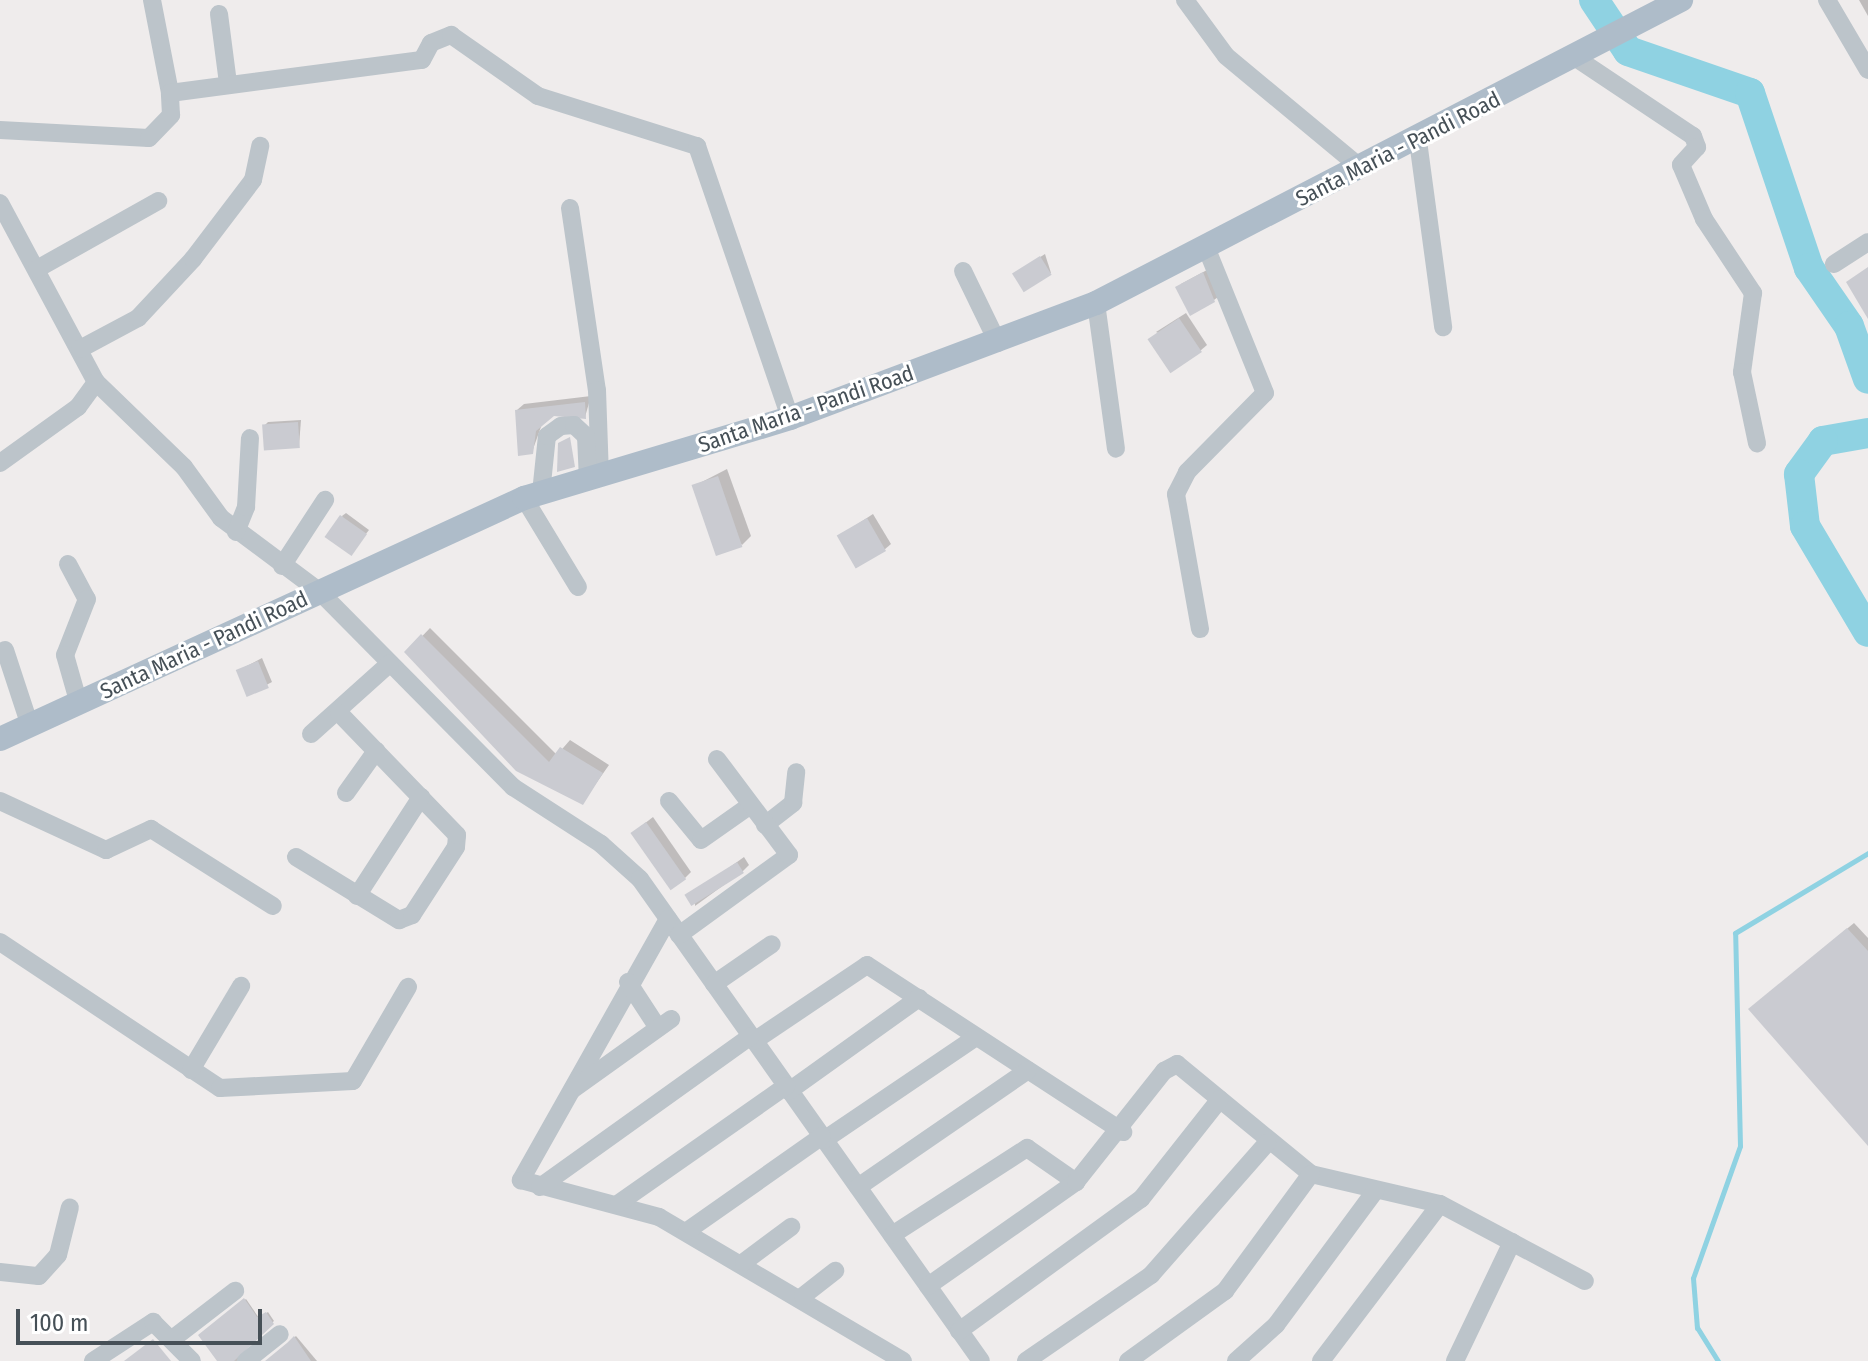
<!DOCTYPE html>
<style>
body{margin:0}
#map{position:relative;width:1868px;height:1361px;overflow:hidden;background:#efecec;font-family:"Fira Sans Condensed",sans-serif}
div>[style]{position:absolute}
[style*='--x']{left:calc(var(--x)*1px);top:calc(var(--y)*1px);width:calc(var(--w)*1px);rotate:calc(var(--a)*1deg)}
.shadow>*{inset:0;background:#0003}
.stream>*{height:5px;margin:-2.5px;padding:0 2.5px;transform-origin:2.5px;border-radius:2.5px;background:#8fd2e2}
.river>*{height:30px;margin:-15px;padding:0 15px;transform-origin:15px;border-radius:15px;background:#8fd2e2}
.building>*{inset:0;background:#cacbd1;transform-origin:0 0}
.minor>*{height:18px;margin:-9px;padding:0 9px;transform-origin:9px;border-radius:9px;background:#bcc4ca}
.major>*{height:24px;margin:-12px;padding:0 12px;transform-origin:12px;border-radius:12px;background:#aebcc9}
span{translate:-50% -50%;white-space:nowrap;text-align:center;line-height:1.15;-webkit-text-stroke:6px #fff;paint-order:stroke}
.street-label{font-size:22px;color:#465057}
.scale{position:absolute;left:16px;top:1309px;width:246px;height:36px;box-sizing:border-box;border:4px solid #465057;border-top:0;padding-left:10px;font-size:24px;line-height:28px;white-space:nowrap;color:#465057;-webkit-text-stroke:6px #fff;paint-order:stroke}
</style>
<div id="map">
<div class="shadow">
<div style="clip-path:polygon(1859px 0,1868px 0,1868px 16px)"></div>
<div style="clip-path:polygon(1045px 254px,1051px 273px,1018px 271px)"></div>
<div style="clip-path:polygon(1207px 270px,1218px 297px,1214px 300px,1181px 284px)"></div>
<div style="clip-path:polygon(1186px 313px,1207px 345px,1200px 351px,1156px 332px)"></div>
<div style="clip-path:polygon(591px 396px,585px 417px,553px 414px,542px 424px,532px 452px,517px 410px,524px 404px)"></div>
<div style="clip-path:polygon(301px 420px,299px 446px,264px 426px,268px 422px)"></div>
<div style="clip-path:polygon(727px 469px,751px 536px,742px 545px,694px 486px)"></div>
<div style="clip-path:polygon(346px 513px,369px 530px,354px 549px,342px 516px)"></div>
<div style="clip-path:polygon(873px 514px,891px 544px,884px 550px,839px 536px)"></div>
<div style="clip-path:polygon(430px 628px,557px 755px,570px 740px,609px 765px,583px 802px,407px 652px)"></div>
<div style="clip-path:polygon(262px 658px,272px 682px,249px 694px,239px 670px)"></div>
<div style="clip-path:polygon(653px 817px,691px 872px,685px 878px,640px 827px)"></div>
<div style="clip-path:polygon(744px 857px,749px 865px,743px 871px,695px 906px,695px 892px)"></div>
<div style="clip-path:polygon(1854px 923px,1868px 938px,1868px 1143px,1757px 1003px)"></div>
<div style="clip-path:polygon(246px 1299px,259px 1318px,268px 1312px,274px 1321px,239px 1349px,238px 1361px,222px 1361px,201px 1335px)"></div>
<div style="clip-path:polygon(296px 1336px,317px 1361px,267px 1361px)"></div>
</div>
<div class="stream">
<div style="--x:1718;--y:1361;--w:39;--a:-122"></div>
<div style="--x:1697;--y:1328;--w:50;--a:-94.6"></div>
<div style="--x:1693;--y:1278;--w:140;--a:-70.4"></div>
<div style="--x:1740;--y:1146;--w:213;--a:-91.3"></div>
<div style="--x:1735;--y:933;--w:155;--a:-31"></div>
</div>
<div class="river">
<div style="--x:1594;--y:0;--w:61;--a:56.3"></div>
<div style="--x:1628;--y:51;--w:129;--a:19"></div>
<div style="--x:1750;--y:93;--w:185;--a:71.4"></div>
<div style="--x:1809;--y:268;--w:70;--a:55.4"></div>
<div style="--x:1849;--y:326;--w:56;--a:70.3"></div>
<div style="--x:1868;--y:433;--w:46;--a:169.9"></div>
<div style="--x:1823;--y:441;--w:41;--a:126"></div>
<div style="--x:1799;--y:474;--w:52;--a:83.4"></div>
<div style="--x:1805;--y:526;--w:123;--a:59.3"></div>
</div>
<div class="building">
<div style="left:1040px;top:256px;width:22px;height:33px;rotate:58deg"></div>
<div style="clip-path:polygon(1868px 267px,1868px 319px,1846px 282px)"></div>
<div style="clip-path:polygon(1203px 272px,1215px 302px,1190px 316px,1175px 287px)"></div>
<div style="left:1179px;top:318px;width:41px;height:38px;rotate:56deg"></div>
<div style="clip-path:polygon(585px 402px,586px 419px,554px 416px,536px 431px,533px 454px,518px 456px,515px 410px)"></div>
<div style="left:298px;top:422px;width:26px;height:36px;rotate:86deg"></div>
<div style="clip-path:polygon(570px 437px,575px 467px,557px 472px,558px 443px)"></div>
<div style="left:718px;top:476px;width:75px;height:28px;rotate:71deg"></div>
<div style="left:340px;top:515px;width:33px;height:27px;rotate:35deg"></div>
<div style="left:867px;top:518px;width:38px;height:35px;rotate:60deg"></div>
<div style="clip-path:polygon(421px 634px,549px 762px,560px 747px,603px 773px,583px 805px,516px 771px,404px 652px)"></div>
<div style="left:258px;top:661px;width:29px;height:24px;rotate:68deg"></div>
<div style="left:646px;top:822px;width:70px;height:19px;rotate:55deg"></div>
<div style="left:737px;top:862px;width:13px;height:62px;rotate:58deg"></div>
<div style="clip-path:polygon(1847px 928px,1868px 951px,1868px 1146px,1748px 1009px)"></div>
<div style="clip-path:polygon(244px 1298px,257px 1317px,266px 1312px,274px 1324px,234px 1361px,217px 1361px,198px 1335px)"></div>
<div style="clip-path:polygon(294px 1336px,311px 1361px,265px 1361px,287px 1343px)"></div>
<div style="clip-path:polygon(153px 1339px,171px 1361px,124px 1361px)"></div>
</div>
<div class="minor">
<div style="--x:152;--y:0;--w:95;--a:79"></div>
<div style="--x:1185;--y:0;--w:69;--a:53.8"></div>
<div style="--x:1226;--y:56;--w:175;--a:39.7"></div>
<div style="--x:1827;--y:0;--w:81;--a:59.6"></div>
<div style="--x:219;--y:14;--w:70;--a:82.6"></div>
<div style="--x:1573;--y:56;--w:144;--a:33.7"></div>
<div style="--x:1693;--y:136;--w:12;--a:70"></div>
<div style="--x:1697;--y:147;--w:24;--a:132"></div>
<div style="--x:1681;--y:165;--w:59;--a:66.9"></div>
<div style="--x:1704;--y:219;--w:89;--a:56.5"></div>
<div style="--x:1753;--y:293;--w:80;--a:97.9"></div>
<div style="--x:1742;--y:372;--w:73;--a:78.1"></div>
<div style="--x:0;--y:130;--w:149;--a:3.1"></div>
<div style="--x:149;--y:138;--w:32;--a:-46"></div>
<div style="--x:171;--y:115;--w:22;--a:-93"></div>
<div style="--x:170;--y:93;--w:254;--a:-7.5"></div>
<div style="--x:422;--y:60;--w:19;--a:-62"></div>
<div style="--x:431;--y:43;--w:22;--a:-22"></div>
<div style="--x:451;--y:35;--w:106;--a:35"></div>
<div style="--x:538;--y:96;--w:167;--a:17.5"></div>
<div style="--x:697;--y:146;--w:287;--a:71.1"></div>
<div style="--x:1418;--y:141;--w:188;--a:82.3"></div>
<div style="--x:0;--y:203;--w:203;--a:61.8"></div>
<div style="--x:96;--y:382;--w:122;--a:44"></div>
<div style="--x:184;--y:467;--w:63;--a:54"></div>
<div style="--x:221;--y:518;--w:122;--a:36.7"></div>
<div style="--x:319;--y:591;--w:276;--a:45.3"></div>
<div style="--x:513;--y:787;--w:105;--a:32.9"></div>
<div style="--x:601;--y:844;--w:52;--a:41.9"></div>
<div style="--x:640;--y:879;--w:590;--a:54.72"></div>
<div style="--x:570;--y:208;--w:184;--a:81.6"></div>
<div style="--x:597;--y:390;--w:87;--a:88"></div>
<div style="--x:1834;--y:264;--w:40;--a:-32.9"></div>
<div style="--x:37;--y:269;--w:139;--a:-29.3"></div>
<div style="--x:963;--y:271;--w:80;--a:64.1"></div>
<div style="--x:1096;--y:303;--w:147;--a:82.2"></div>
<div style="--x:80;--y:349;--w:66;--a:-28.1"></div>
<div style="--x:138;--y:318;--w:81;--a:-47"></div>
<div style="--x:193;--y:259;--w:99;--a:-52.8"></div>
<div style="--x:253;--y:180;--w:35;--a:-78"></div>
<div style="--x:0;--y:463;--w:96;--a:-35.7"></div>
<div style="--x:78;--y:407;--w:31;--a:-54"></div>
<div style="--x:541;--y:493;--w:57;--a:-84"></div>
<div style="--x:547;--y:436;--w:17;--a:-36"></div>
<div style="--x:561;--y:426;--w:13;--a:-4"></div>
<div style="--x:574;--y:425;--w:16;--a:43"></div>
<div style="--x:586;--y:436;--w:44;--a:87.4"></div>
<div style="--x:524;--y:498;--w:104;--a:58.8"></div>
<div style="--x:236;--y:532;--w:27;--a:-68"></div>
<div style="--x:246;--y:507;--w:69;--a:-86.7"></div>
<div style="--x:68;--y:564;--w:40;--a:62"></div>
<div style="--x:87;--y:599;--w:60;--a:111.4"></div>
<div style="--x:65;--y:655;--w:51;--a:74.1"></div>
<div style="--x:282;--y:566;--w:79;--a:-56.9"></div>
<div style="--x:1200;--y:629;--w:137;--a:-100.1"></div>
<div style="--x:1176;--y:494;--w:25;--a:-63"></div>
<div style="--x:1187;--y:472;--w:111;--a:-45.4"></div>
<div style="--x:1265;--y:393;--w:157;--a:-112"></div>
<div style="--x:5;--y:650;--w:80;--a:71.8"></div>
<div style="--x:311;--y:734;--w:106;--a:-41.9"></div>
<div style="--x:346;--y:793;--w:52;--a:-54.5"></div>
<div style="--x:0;--y:801;--w:117;--a:24.8"></div>
<div style="--x:106;--y:850;--w:50;--a:-25"></div>
<div style="--x:151;--y:829;--w:144;--a:32.3"></div>
<div style="--x:669;--y:801;--w:50;--a:50.6"></div>
<div style="--x:701;--y:840;--w:57;--a:-35.1"></div>
<div style="--x:765;--y:825;--w:36;--a:-38"></div>
<div style="--x:793;--y:803;--w:31;--a:-84"></div>
<div style="--x:296;--y:857;--w:121;--a:31.5"></div>
<div style="--x:399;--y:920;--w:14;--a:-21"></div>
<div style="--x:412;--y:915;--w:81;--a:-57.1"></div>
<div style="--x:456;--y:847;--w:12;--a:-85"></div>
<div style="--x:457;--y:835;--w:170;--a:-134"></div>
<div style="--x:357;--y:896;--w:118;--a:-57.1"></div>
<div style="--x:668;--y:919;--w:300;--a:119.4"></div>
<div style="--x:521;--y:1180;--w:143;--a:15"></div>
<div style="--x:659;--y:1217;--w:283;--a:30.5"></div>
<div style="--x:679;--y:935;--w:136;--a:-36"></div>
<div style="--x:789;--y:855;--w:120;--a:-126.9"></div>
<div style="--x:0;--y:942;--w:264;--a:33.6"></div>
<div style="--x:220;--y:1088;--w:133;--a:-3"></div>
<div style="--x:353;--y:1081;--w:109;--a:-59.7"></div>
<div style="--x:628;--y:982;--w:55;--a:56.9"></div>
<div style="--x:714;--y:984;--w:70;--a:-34.6"></div>
<div style="--x:754;--y:1041;--w:136;--a:-33.9"></div>
<div style="--x:867;--y:965;--w:306;--a:33.1"></div>
<div style="--x:191;--y:1070;--w:98;--a:-59.2"></div>
<div style="--x:572;--y:1090;--w:122;--a:-35.6"></div>
<div style="--x:789;--y:1091;--w:160;--a:-35.6"></div>
<div style="--x:824;--y:1140;--w:184;--a:-34.1"></div>
<div style="--x:540;--y:1187;--w:259;--a:-35.6"></div>
<div style="--x:858;--y:1187;--w:206;--a:-34.5"></div>
<div style="--x:619;--y:1203;--w:204;--a:-35"></div>
<div style="--x:687;--y:1231;--w:165;--a:-35.1"></div>
<div style="--x:892;--y:1235;--w:161;--a:-32.8"></div>
<div style="--x:1027;--y:1148;--w:60;--a:34.8"></div>
<div style="--x:744;--y:1262;--w:59;--a:-36.7"></div>
<div style="--x:0;--y:1272;--w:39;--a:6"></div>
<div style="--x:39;--y:1276;--w:28;--a:-48"></div>
<div style="--x:58;--y:1255;--w:49;--a:-76"></div>
<div style="--x:928;--y:1286;--w:181;--a:-35.1"></div>
<div style="--x:1076;--y:1182;--w:142;--a:-51.6"></div>
<div style="--x:1164;--y:1071;--w:15;--a:-28"></div>
<div style="--x:1177;--y:1064;--w:173;--a:39.4"></div>
<div style="--x:1311;--y:1174;--w:132;--a:13.1"></div>
<div style="--x:1440;--y:1204;--w:164;--a:28"></div>
<div style="--x:803;--y:1296;--w:41;--a:-38"></div>
<div style="--x:959;--y:1331;--w:225;--a:-36"></div>
<div style="--x:1141;--y:1199;--w:127;--a:-51.7"></div>
<div style="--x:175;--y:1337;--w:76;--a:-37.5"></div>
<div style="--x:93;--y:1361;--w:72;--a:-33"></div>
<div style="--x:153;--y:1322;--w:55;--a:45"></div>
<div style="--x:246;--y:1361;--w:43;--a:-38.5"></div>
<div style="--x:1026;--y:1361;--w:152;--a:-34.5"></div>
<div style="--x:1151;--y:1275;--w:176;--a:-48.7"></div>
<div style="--x:1128;--y:1361;--w:120;--a:-35.8"></div>
<div style="--x:1225;--y:1291;--w:145;--a:-53.7"></div>
<div style="--x:1236;--y:1361;--w:54;--a:-42"></div>
<div style="--x:1276;--y:1325;--w:168;--a:-53.5"></div>
<div style="--x:1321;--y:1361;--w:197;--a:-52.8"></div>
<div style="--x:1455;--y:1361;--w:132;--a:-64.4"></div>
</div>
<div class="major">
<div style="--x:0;--y:739;--w:577;--a:-24.7"></div>
<div style="--x:524;--y:498;--w:278;--a:-16.7"></div>
<div style="--x:790;--y:418;--w:327;--a:-20.6"></div>
<div style="--x:1096;--y:303;--w:659;--a:-27.38"></div>
</div>
<div class="street-label">
<span style="left:1398px;top:149px;rotate:-27deg">Santa Maria - Pandi Road</span>
<span style="left:806px;top:409px;rotate:-19deg">Santa Maria - Pandi Road</span>
<span style="left:204px;top:645px;rotate:-25deg">Santa Maria - Pandi Road</span>
</div>
<div class="scale">100 m</div>
</div>
